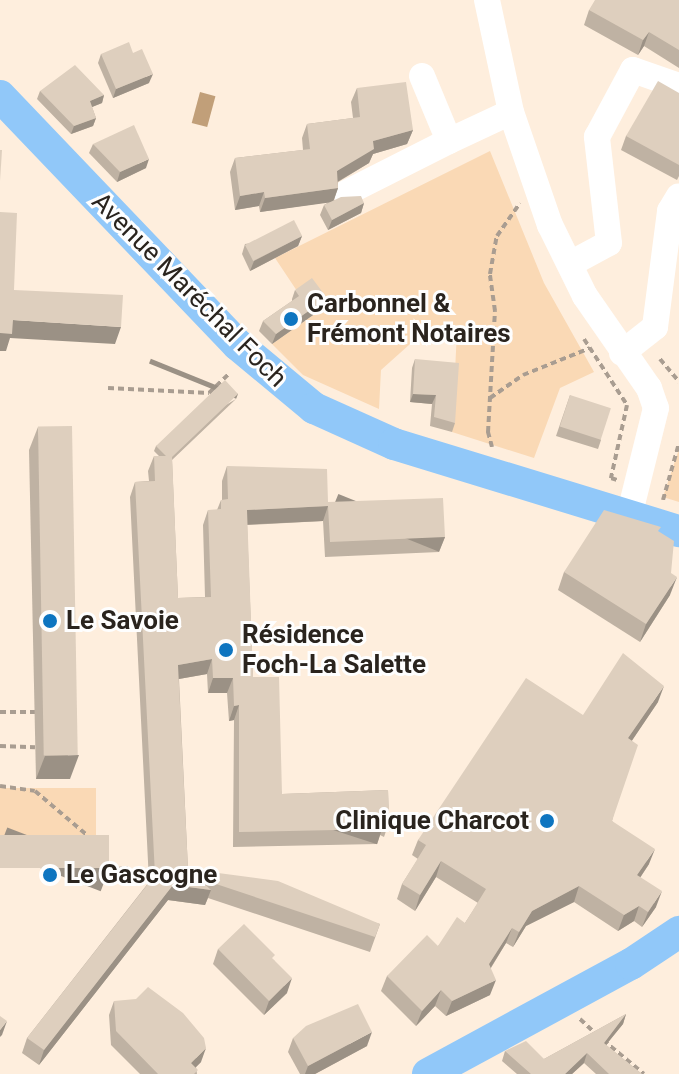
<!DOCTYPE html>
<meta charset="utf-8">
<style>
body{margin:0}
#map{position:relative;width:679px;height:1074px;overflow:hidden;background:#feeedd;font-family:Roboto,sans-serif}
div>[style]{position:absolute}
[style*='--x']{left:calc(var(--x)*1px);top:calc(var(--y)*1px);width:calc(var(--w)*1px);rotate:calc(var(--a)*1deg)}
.green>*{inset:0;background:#fad9b5;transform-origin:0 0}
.water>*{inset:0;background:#c19f79;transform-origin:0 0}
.path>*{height:4px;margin-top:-2px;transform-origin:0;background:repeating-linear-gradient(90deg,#a99d91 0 6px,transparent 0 10px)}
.minor>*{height:26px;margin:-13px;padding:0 13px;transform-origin:13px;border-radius:13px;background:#fff}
.major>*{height:32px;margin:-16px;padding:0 16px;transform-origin:16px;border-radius:16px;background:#91c8f9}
.wall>*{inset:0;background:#bfb2a3}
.shaded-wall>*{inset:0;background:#9b9185;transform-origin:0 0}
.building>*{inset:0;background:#decfbe;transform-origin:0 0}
.dots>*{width:22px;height:22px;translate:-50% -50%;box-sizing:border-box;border:4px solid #fefefe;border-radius:50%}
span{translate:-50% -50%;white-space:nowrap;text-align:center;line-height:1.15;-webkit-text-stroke:6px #fefefe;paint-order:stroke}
.street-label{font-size:26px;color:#2a241e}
.poi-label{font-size:26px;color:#2a241e;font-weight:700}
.left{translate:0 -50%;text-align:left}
.right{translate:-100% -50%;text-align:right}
</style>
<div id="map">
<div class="green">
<div style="clip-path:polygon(490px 151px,544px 283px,594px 372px,560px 388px,534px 458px,452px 432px,457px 331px,419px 336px,381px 370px,379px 409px,303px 375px,272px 344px,323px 308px,299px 294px,275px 258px)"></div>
<div style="clip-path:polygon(679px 449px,679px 502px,663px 497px)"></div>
<div style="left:0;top:788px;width:96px;height:56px"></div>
</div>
<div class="water">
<div style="left:200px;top:92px;width:16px;height:32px;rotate:15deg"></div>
</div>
<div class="path">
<div style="--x:584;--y:339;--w:79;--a:56.9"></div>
<div style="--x:627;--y:405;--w:75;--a:102.4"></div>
<div style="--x:611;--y:478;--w:6;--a:18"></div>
<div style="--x:660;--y:359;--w:30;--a:50"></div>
<div style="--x:108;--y:388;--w:101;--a:2.8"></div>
<div style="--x:209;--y:393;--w:29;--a:-44"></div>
<div style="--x:490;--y:398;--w:40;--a:-34.9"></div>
<div style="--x:523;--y:375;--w:72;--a:-21.9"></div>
<div style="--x:492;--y:447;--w:16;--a:-105"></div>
<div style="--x:488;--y:432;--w:121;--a:-86.7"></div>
<div style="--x:495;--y:311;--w:37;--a:-98"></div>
<div style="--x:490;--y:274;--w:39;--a:-80"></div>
<div style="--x:497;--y:236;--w:40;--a:-55.1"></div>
<div style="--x:663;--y:500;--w:59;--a:-74.3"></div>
<div style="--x:0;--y:712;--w:35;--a:0"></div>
<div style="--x:0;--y:746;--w:35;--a:2"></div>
<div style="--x:0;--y:786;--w:35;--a:8"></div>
<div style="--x:35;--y:791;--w:70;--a:40.3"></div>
<div style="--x:106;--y:870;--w:22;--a:-5"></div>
<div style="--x:580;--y:1019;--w:23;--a:43"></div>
<div style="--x:603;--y:1040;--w:53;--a:39.7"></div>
</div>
<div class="minor">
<div style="--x:487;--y:0;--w:115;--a:77.9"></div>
<div style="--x:511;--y:112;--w:120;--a:71"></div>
<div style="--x:550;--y:225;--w:79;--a:63.8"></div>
<div style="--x:585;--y:296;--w:112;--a:55.2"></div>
<div style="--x:649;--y:388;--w:21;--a:71"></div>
<div style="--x:656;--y:408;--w:111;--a:104"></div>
<div style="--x:422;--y:76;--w:70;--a:67.4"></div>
<div style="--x:449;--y:141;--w:68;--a:-25.1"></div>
<div style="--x:346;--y:193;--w:115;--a:-26.8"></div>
<div style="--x:570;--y:264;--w:44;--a:-28.3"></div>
<div style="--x:609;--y:243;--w:107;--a:-96.5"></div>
<div style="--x:597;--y:137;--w:76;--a:-61.8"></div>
<div style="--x:633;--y:70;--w:49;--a:19.2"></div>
<div style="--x:622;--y:353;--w:42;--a:-38.2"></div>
<div style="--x:655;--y:327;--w:117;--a:-82.6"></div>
<div style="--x:670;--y:211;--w:17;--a:-59"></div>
</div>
<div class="major">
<div style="--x:0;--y:96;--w:344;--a:46.3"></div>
<div style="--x:238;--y:345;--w:99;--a:39.7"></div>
<div style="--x:314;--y:408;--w:88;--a:24.2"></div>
<div style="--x:394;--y:444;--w:298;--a:17"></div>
<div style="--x:428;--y:1074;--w:231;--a:-28.5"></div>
<div style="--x:631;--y:964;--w:58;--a:-33.7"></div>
</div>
<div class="wall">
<div style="clip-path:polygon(679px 0,679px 68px,644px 46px,638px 55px,584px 25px,589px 10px)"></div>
<div style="clip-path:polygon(133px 53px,149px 83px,113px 98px,98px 63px,101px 54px)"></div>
<div style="clip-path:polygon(357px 88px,413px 130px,407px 144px,373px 154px,369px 163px,338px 182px,338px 188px,334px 200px,364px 203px,361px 213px,328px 230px,320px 215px,324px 205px,329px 202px,260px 212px,259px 206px,235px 210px,230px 172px,235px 158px,303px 150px,302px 138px,307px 124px,353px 118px,351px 102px)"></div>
<div style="clip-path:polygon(40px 91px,104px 95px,102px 103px,92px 107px,96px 118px,93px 126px,71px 134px,37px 99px)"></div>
<div style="clip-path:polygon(679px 93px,679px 176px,677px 180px,621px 150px,626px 136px)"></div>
<div style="clip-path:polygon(93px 144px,146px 168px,117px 182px,89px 153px)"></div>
<div style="clip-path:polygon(302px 236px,298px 246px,250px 271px,242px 254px,245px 244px)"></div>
<div style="clip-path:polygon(295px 290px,323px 308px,272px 344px,259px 331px,263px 321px,292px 301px,292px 299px)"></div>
<div style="clip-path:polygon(415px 359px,455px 423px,452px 432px,430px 426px,432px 404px,410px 402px,412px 368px)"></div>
<div style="clip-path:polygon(570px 395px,601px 440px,598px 449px,556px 436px)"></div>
<div style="clip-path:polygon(236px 399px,172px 460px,178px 598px,205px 597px,203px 525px,208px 510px,217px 510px,221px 500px,222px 500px,222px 481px,227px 466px,328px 502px,445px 537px,439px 552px,325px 557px,323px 521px,247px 525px,253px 677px,282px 794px,388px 790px,389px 822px,384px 837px,380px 835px,377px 844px,233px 847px,234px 720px,229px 721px,227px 693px,208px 693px,207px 674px,179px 679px,188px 869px,380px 924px,370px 952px,208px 898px,205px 905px,168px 900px,39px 1065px,22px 1053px,27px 1038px,149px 882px,130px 497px,135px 482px,149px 481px,148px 471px,154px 456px,159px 456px,154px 451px,156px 446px)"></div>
<div style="clip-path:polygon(38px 427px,70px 779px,36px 779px,29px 450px)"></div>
<div style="clip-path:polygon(659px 532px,671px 573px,670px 595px,640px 642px,558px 590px,564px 572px)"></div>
<div style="clip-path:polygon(658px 702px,632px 740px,612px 821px,649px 864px,640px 878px,656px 907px,642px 927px,634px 921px,618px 931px,574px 902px,526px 926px,513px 947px,506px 943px,491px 968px,490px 995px,446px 1016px,435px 1006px,416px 1026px,381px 991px,387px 976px,438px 946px,465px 923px,478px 903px,436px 877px,415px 911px,397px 899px,402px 884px,418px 859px,412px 855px,418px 840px,583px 715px)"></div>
<div style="clip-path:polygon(218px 949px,274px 960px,287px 993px,264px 1015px,213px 964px)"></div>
<div style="clip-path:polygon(114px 1001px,201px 1062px,196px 1067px,197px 1074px,140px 1074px,111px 1045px,109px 1015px)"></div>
<div style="clip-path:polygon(626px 1014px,623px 1024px,606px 1045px,642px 1074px,596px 1074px,584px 1063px,572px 1074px,517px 1074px,502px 1061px,505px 1051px,544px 1059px)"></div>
<div style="clip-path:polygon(293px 1038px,367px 1046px,315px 1074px,300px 1074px,288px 1052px)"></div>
</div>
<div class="shaded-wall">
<div style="clip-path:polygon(649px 32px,644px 46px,638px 55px,643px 40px)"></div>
<div style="clip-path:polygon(153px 74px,149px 83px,113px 98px,116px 89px)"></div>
<div style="clip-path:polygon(104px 95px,102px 103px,87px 109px,90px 101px)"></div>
<div style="clip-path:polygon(96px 118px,93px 126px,71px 134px,74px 126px)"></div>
<div style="clip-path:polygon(413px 130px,407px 144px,373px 154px,369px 163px,332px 185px,337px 171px,373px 141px)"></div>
<div style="clip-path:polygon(149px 159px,146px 168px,117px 182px,120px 172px)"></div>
<div style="clip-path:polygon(338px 188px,333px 202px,260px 212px,265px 198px)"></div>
<div style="clip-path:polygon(264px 192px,259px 206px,235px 210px,240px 196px)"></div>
<div style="clip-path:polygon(364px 203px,361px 213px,328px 230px,332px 220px)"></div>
<div style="clip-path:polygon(302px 236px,298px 246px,250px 271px,254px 261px)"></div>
<div style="clip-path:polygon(327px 298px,323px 308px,272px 344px,276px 334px)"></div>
<div style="clip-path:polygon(13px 320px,121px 327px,115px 344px,10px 338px,6px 351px,0 351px,0 333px)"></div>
<div style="left:238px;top:394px;width:5px;height:94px;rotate:112deg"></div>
<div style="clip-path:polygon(413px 394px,436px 395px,432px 404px,410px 402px)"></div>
<div style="clip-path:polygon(328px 506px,323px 521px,241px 525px,247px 510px)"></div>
<div style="left:445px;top:537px;width:16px;height:115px;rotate:112deg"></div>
<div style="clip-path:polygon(677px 577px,670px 595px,640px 642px,646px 624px)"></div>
<div style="clip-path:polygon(212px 659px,207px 674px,173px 680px,178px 665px)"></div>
<div style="clip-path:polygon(213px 678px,233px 678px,227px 693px,208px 693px)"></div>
<div style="clip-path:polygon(664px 686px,658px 702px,623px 754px,628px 738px)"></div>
<div style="clip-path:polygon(239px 705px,234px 720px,229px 721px,234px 706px)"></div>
<div style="clip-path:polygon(79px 755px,70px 779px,36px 779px,45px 756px)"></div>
<div style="left:382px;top:829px;width:16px;height:143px;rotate:108deg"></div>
<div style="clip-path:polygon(655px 849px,649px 864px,631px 891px,637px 875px)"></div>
<div style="clip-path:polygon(441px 861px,436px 877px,415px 911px,420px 895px)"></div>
<div style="left:110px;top:867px;width:26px;height:110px;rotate:111deg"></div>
<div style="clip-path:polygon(173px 885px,211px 890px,205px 905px,168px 900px,39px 1065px,44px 1050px)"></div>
<div style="clip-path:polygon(579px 886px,574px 902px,526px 926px,513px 947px,519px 932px,532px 911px)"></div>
<div style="clip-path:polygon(662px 891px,656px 907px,642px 927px,648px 912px)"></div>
<div style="clip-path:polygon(639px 906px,634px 921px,618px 931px,624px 915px)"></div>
<div style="clip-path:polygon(512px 928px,506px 943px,483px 980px,489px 964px)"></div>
<div style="clip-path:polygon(292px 978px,287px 993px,264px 1015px,269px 1001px)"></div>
<div style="clip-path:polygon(496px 980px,490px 995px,446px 1016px,452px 1001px)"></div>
<div style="clip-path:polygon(441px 990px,435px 1006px,416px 1026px,422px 1011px)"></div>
<div style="clip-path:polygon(626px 1014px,623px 1024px,600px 1052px,604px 1043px)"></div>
<div style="clip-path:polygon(7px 1021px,2px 1035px,0 1037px,0 1030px)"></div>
<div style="clip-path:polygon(372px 1032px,367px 1046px,315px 1074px,305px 1074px,308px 1066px)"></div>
<div style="clip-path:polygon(206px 1048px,201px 1062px,189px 1074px,191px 1063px)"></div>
<div style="clip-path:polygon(587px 1053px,584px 1063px,572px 1074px,565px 1074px)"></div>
</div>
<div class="building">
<div style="clip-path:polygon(595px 0,679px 0,679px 50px,649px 32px,643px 40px,589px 10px)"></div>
<div style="clip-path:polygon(129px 42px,133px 53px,142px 49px,153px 74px,116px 89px,101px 54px)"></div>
<div style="clip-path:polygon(75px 65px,104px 95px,90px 101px,96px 118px,74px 126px,40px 91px)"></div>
<div style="clip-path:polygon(658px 81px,679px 93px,679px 165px,626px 136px)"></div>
<div style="clip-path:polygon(406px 82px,413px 130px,373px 141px,374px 149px,337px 171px,338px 188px,265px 198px,264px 192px,240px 196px,235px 158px,310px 149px,307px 124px,360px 117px,357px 88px)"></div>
<div style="clip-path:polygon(134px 125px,149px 159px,120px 172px,93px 144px)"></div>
<div style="clip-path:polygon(0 150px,2px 150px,0 181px)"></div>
<div style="clip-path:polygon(361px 196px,364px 203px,332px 220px,324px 205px,341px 197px)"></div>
<div style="clip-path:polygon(0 212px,17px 213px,14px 290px,123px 295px,121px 327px,13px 320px,12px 334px,0 333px)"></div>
<div style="left:294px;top:220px;width:18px;height:55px;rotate:63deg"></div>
<div style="clip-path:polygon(312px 278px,327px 298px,276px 334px,263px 321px,299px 296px,295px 290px)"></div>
<div style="clip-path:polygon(415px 359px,459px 363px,455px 423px,434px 417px,436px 395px,413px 394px)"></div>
<div style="clip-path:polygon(225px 380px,238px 394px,172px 457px,172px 456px,166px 456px,156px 446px)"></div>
<div style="left:570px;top:395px;width:43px;height:33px;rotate:18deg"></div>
<div style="left:72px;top:426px;width:329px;height:34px;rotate:89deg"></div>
<div style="clip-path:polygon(154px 456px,172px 456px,178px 598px,211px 597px,208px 510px,221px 509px,221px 500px,228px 499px,227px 466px,327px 469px,328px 502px,443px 498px,445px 537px,330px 542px,328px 506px,247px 510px,253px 677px,279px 677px,282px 794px,388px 790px,389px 822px,382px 817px,382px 829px,239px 832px,239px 705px,234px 706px,233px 678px,213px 678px,212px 659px,178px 665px,188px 869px,278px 881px,380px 924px,375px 937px,198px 878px,211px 890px,173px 885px,44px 1050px,27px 1038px,155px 875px,135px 482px,155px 481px)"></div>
<div style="clip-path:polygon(604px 510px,661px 527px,658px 531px,674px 541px,671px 573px,677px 577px,646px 624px,564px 572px)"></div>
<div style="clip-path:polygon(623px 653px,664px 686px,628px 738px,638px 745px,612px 821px,655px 849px,637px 875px,662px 891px,648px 912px,639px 906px,624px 915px,579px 886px,532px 911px,519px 932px,512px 928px,489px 964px,496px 980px,452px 1001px,441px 990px,422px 1011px,387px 976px,427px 935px,438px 946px,457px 917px,465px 923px,486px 889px,441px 861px,420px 895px,402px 884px,426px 845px,418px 840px,526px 678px,583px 715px)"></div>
<div style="left:0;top:835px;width:109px;height:33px"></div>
<div style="clip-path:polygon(244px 924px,275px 955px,272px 958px,292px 978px,269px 1001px,218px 949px)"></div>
<div style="clip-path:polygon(148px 987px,183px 1013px,204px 1038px,206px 1048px,191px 1063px,198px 1070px,194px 1074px,158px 1074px,116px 1031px,114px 1001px,136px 999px)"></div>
<div style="clip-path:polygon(358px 1004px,372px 1032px,308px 1066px,293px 1038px,306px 1026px)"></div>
<div style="clip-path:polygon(626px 1014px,604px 1043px,642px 1074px,609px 1074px,587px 1053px,565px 1074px,531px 1074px,505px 1051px,526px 1041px,544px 1059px)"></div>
<div style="clip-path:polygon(0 1016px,7px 1021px,0 1030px)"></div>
</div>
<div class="dots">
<div style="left:291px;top:319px;background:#0e75c0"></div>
<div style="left:50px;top:621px;background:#0e75c0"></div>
<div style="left:226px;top:650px;background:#0e75c0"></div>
<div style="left:547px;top:821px;background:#0e75c0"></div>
<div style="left:50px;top:875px;background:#0e75c0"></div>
</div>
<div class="street-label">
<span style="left:189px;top:290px;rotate:45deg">Avenue Maréchal Foch</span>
</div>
<div class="poi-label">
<span class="left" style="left:307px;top:319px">Carbonnel &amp;<br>Frémont Notaires</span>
<span class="left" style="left:66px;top:621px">Le Savoie</span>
<span class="left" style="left:242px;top:650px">Résidence<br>Foch-La Salette</span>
<span class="right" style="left:529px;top:821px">Clinique Charcot</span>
<span class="left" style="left:66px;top:875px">Le Gascogne</span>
</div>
</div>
